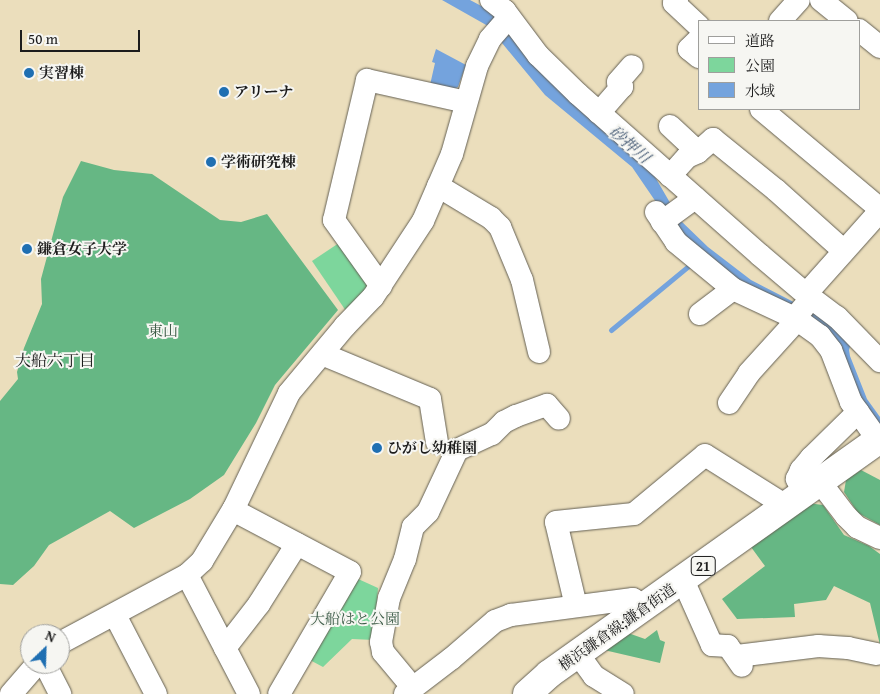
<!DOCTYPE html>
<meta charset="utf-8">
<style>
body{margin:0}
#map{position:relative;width:880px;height:694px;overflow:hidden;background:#ebdebc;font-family:"Gentium Book Plus","Noto Serif JP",serif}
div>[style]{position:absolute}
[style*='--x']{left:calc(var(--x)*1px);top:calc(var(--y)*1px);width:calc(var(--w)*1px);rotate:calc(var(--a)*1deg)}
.green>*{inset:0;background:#7dd69c}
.forest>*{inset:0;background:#66b784}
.water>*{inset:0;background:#74a3dd}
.stream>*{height:5px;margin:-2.5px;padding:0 2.5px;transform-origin:2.5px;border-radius:2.5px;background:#74a3dd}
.roads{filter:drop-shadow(0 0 1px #646054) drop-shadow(0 0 1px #646054)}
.minor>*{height:22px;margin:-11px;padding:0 11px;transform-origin:11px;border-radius:11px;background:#fff}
.major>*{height:28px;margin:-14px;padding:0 14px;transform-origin:14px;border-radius:14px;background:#fff}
.dots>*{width:14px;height:14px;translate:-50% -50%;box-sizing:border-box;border:2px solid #f6f6f2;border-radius:50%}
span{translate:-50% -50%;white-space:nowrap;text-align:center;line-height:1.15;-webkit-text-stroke:4px #f6f6f2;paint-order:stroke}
.shield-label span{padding:1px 4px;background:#f6f6f2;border:1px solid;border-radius:4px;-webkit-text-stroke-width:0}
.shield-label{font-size:14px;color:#1c1c1c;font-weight:700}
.poi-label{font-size:15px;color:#1c1c1c;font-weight:700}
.left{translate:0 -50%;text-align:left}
.park-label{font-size:15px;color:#3e5d49}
.street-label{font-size:15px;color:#1c1c1c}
.water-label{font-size:16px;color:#445973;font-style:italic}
.neighbourhood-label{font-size:16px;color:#1c1c1c}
.legend{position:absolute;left:698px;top:20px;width:162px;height:90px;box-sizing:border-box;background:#f6f6f2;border:1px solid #9f9f9c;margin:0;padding:6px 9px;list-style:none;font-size:15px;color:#1c1c1c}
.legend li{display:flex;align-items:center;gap:10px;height:25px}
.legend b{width:25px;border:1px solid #9f9f9c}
.north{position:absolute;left:20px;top:624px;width:50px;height:50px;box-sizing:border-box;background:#f6f6f2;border:1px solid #9f9f9c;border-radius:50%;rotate:24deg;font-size:14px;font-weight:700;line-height:20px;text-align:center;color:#1c1c1c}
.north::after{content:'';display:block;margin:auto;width:18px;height:22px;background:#1f6fb2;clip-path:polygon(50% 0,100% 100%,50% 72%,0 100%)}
.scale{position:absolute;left:20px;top:30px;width:120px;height:22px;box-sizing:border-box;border:2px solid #1c1c1c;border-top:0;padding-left:6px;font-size:15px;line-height:18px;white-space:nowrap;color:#1c1c1c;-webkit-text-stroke:4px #f6f6f2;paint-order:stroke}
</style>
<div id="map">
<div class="green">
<div style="clip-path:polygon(339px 243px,367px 282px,366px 291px,346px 311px,312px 261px)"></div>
<div style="clip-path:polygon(356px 578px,378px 588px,374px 640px,352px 639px,323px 667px,308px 659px)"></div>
</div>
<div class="forest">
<div style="clip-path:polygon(81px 161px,114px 170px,152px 174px,220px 220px,241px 222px,267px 214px,338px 310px,275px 385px,256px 423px,224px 475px,190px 499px,134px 528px,110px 511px,49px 545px,34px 566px,13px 585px,0 584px,0 401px,18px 379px,17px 372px,24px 348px,42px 304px,41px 279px,63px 197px)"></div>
<div style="clip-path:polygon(861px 470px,880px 480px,880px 525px,858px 513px,844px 492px,846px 480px)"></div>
<div style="clip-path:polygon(807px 503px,823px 505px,844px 535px,869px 546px,880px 554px,880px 645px,870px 603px,834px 586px,826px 600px,794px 604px,795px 617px,737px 619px,722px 599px,765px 566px,751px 547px)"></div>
<div style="clip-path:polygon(657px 630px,660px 640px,665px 642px,660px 663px,604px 650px,628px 633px,645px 639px)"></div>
</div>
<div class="water">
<div style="clip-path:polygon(442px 0,470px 0,487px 9px,647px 163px,680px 220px,708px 247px,751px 280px,821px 316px,851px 343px,849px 350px,850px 356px,867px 399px,880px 417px,880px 427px,877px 429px,836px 350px,697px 255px,658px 205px,632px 167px,545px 95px,488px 26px)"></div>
<div style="clip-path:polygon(436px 49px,466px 65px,458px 87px,452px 90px,430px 85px,435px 63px,432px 62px)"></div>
</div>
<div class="stream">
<div style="--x:611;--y:330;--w:105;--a:-39.6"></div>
</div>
<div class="roads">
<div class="minor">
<div style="--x:491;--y:0;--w:18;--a:38"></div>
<div style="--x:505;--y:11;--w:55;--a:53.1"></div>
<div style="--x:538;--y:55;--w:56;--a:44.3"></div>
<div style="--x:578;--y:94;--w:243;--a:41.5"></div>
<div style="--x:760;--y:255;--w:60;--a:40.3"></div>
<div style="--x:806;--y:294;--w:39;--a:37"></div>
<div style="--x:837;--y:317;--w:62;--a:45.7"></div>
<div style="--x:677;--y:0;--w:4;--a:135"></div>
<div style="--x:674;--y:3;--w:34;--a:43"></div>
<div style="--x:821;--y:0;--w:33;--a:39"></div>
<div style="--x:780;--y:21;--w:28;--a:-48"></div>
<div style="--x:859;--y:30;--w:27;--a:39"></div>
<div style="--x:699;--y:39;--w:14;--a:135"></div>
<div style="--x:689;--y:49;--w:13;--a:39"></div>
<div style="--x:761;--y:109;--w:155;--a:40"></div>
<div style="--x:599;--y:113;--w:35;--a:-49"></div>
<div style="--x:622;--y:87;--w:6;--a:-129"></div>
<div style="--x:618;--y:82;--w:21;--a:-49"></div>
<div style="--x:670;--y:126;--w:38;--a:43"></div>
<div style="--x:670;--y:176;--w:25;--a:-48"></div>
<div style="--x:687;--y:157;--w:12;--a:-24"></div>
<div style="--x:698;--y:152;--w:20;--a:-41"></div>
<div style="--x:713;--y:139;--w:81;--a:39"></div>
<div style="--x:776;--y:190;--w:91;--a:41.9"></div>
<div style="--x:438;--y:186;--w:62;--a:31.1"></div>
<div style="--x:491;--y:218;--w:13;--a:45"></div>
<div style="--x:500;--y:227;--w:57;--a:67.5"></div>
<div style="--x:522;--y:280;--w:74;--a:76.7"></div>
<div style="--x:656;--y:212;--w:36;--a:56"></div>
<div style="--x:676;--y:242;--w:74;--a:39.5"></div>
<div style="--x:733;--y:289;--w:68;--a:25.1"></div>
<div style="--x:795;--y:318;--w:31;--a:36"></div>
<div style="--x:820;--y:336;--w:18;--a:52"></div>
<div style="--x:831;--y:350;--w:56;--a:69"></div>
<div style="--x:851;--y:402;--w:47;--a:54.6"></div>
<div style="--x:662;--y:222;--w:41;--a:-36"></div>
<div style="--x:381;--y:286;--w:81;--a:-125.5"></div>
<div style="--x:334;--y:220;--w:144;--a:-76.7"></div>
<div style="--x:367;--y:80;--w:101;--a:12.5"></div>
<div style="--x:806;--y:294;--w:111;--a:-48.3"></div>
<div style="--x:700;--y:314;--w:41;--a:-37.1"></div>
<div style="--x:322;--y:354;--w:117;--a:22.6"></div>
<div style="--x:430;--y:399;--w:44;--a:80.8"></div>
<div style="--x:729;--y:403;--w:36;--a:-56"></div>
<div style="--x:749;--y:373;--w:72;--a:-47.8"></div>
<div style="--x:797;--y:320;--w:4;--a:-104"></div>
<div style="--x:796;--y:316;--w:11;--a:-49"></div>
<div style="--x:820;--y:482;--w:43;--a:52.6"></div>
<div style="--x:846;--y:516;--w:16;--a:45"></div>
<div style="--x:857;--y:527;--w:25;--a:26"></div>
<div style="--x:804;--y:493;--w:16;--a:-117"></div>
<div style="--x:797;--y:479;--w:10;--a:-66"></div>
<div style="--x:801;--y:470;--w:16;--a:-50"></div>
<div style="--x:811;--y:458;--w:66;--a:-44.4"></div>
<div style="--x:233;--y:510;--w:132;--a:27.9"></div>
<div style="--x:350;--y:572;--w:141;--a:120.2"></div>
<div style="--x:187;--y:575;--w:134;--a:62.5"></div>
<div style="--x:683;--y:580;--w:71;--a:66"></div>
<div style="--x:712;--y:645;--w:16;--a:4"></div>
<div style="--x:728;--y:646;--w:24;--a:55"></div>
<div style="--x:576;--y:606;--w:86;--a:-103.4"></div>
<div style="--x:556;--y:522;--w:78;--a:-5.9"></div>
<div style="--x:634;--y:514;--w:92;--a:-39.7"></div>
<div style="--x:705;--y:455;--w:96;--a:32.2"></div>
<div style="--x:115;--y:615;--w:89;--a:62.6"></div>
<div style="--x:60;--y:643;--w:144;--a:-28.2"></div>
<div style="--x:187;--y:575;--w:21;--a:-43"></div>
<div style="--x:202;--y:561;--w:62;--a:-58.9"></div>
<div style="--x:234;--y:508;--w:127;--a:-64.4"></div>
<div style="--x:289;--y:393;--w:87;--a:-50.1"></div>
<div style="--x:345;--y:326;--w:40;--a:-46"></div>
<div style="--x:373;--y:297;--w:91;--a:-56.7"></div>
<div style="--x:423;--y:221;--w:73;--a:-66.6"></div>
<div style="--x:452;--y:154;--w:91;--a:-74.1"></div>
<div style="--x:477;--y:66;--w:30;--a:-64"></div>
<div style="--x:490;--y:39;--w:29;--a:-49"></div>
<div style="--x:225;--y:648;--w:56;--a:-52.3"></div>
<div style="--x:259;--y:604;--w:71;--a:-57.7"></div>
<div style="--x:578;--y:654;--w:27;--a:54"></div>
<div style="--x:594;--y:676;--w:34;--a:32"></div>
<div style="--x:737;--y:656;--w:82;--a:-7"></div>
<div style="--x:818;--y:646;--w:30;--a:4"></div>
<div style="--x:848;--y:648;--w:29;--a:12"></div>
<div style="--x:45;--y:664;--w:34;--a:63"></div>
<div style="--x:413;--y:688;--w:47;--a:-129.8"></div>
<div style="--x:383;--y:652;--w:10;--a:-101"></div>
<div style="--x:381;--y:642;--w:45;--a:-79.7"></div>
<div style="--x:389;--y:598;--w:42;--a:-67.7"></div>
<div style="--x:405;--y:559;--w:33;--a:-76"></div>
<div style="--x:413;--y:527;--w:21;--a:-45"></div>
<div style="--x:428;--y:512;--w:68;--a:-64.9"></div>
<div style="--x:457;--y:450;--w:38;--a:-25"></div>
<div style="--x:492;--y:434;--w:17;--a:-45"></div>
<div style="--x:504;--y:422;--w:13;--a:-27"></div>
<div style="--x:516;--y:416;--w:33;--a:-20"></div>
<div style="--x:547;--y:405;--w:18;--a:49"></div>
<div style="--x:11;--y:694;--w:40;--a:-49"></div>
<div style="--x:405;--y:694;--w:58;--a:-37.3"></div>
<div style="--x:451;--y:659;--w:58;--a:-40.8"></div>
<div style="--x:495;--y:621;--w:17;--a:-21"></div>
<div style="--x:511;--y:615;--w:123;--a:-7.5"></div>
<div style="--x:633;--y:599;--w:15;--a:32"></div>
</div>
<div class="major">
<div style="--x:527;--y:694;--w:30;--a:-42"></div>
<div style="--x:549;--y:674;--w:406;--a:-35.4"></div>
</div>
</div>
<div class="dots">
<div style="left:29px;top:73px;background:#1f6fb2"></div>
<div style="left:224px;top:92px;background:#1f6fb2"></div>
<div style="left:211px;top:162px;background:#1f6fb2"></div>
<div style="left:27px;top:249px;background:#1f6fb2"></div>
<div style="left:377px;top:448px;background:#1f6fb2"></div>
</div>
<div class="shield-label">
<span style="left:703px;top:566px">21</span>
</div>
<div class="poi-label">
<span class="left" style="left:39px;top:73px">実習棟</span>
<span class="left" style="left:234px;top:92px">アリーナ</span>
<span class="left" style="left:221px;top:162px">学術研究棟</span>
<span class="left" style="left:37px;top:249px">鎌倉女子大学</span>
<span class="left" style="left:387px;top:448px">ひがし幼稚園</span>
</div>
<div class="park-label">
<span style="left:163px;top:331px">東山</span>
<span style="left:355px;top:619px">大船はと公園</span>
</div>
<div class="street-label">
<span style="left:617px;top:627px;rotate:-35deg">横浜鎌倉線;鎌倉街道</span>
</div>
<div class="water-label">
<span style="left:630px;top:144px;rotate:41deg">砂押川</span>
</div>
<div class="neighbourhood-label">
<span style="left:55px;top:360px">大船六丁目</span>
</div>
<ul class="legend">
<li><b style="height:6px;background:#fff"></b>道路</li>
<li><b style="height:14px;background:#7dd69c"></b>公園</li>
<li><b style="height:14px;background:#74a3dd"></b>水域</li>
</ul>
<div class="north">N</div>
<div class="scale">50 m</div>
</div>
